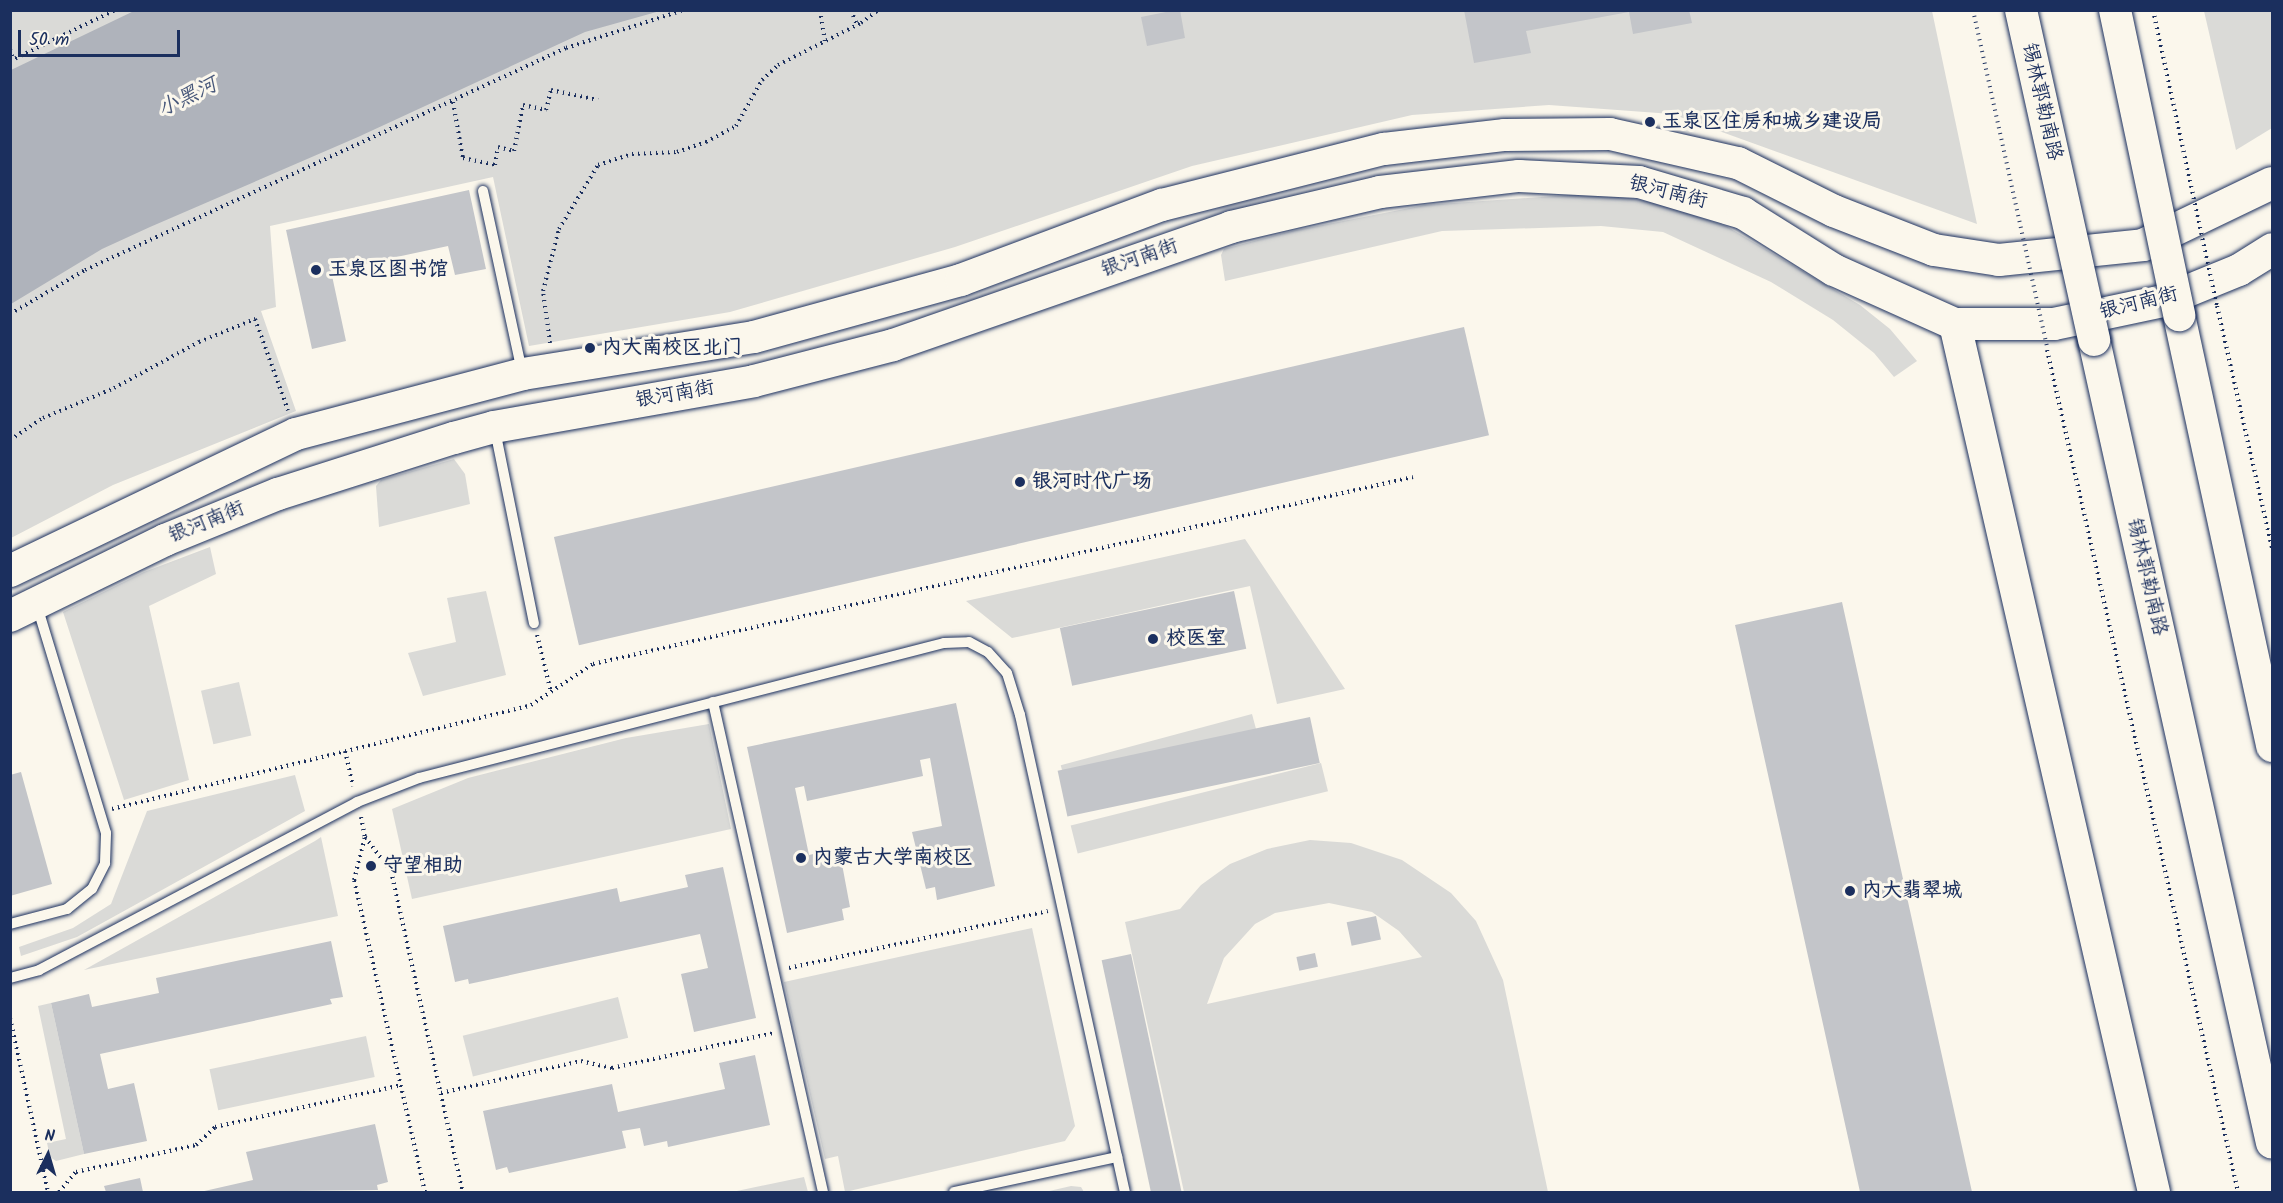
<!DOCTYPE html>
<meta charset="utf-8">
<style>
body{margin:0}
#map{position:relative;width:2283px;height:1203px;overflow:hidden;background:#fbf7ec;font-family:Kalam,"LXGW WenKai TC",sans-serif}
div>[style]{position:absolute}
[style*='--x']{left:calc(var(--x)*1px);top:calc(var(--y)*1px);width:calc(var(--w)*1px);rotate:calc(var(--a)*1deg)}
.green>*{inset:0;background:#dadad7;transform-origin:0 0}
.water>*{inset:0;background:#afb3bb}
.building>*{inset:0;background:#c3c5c9;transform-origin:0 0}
.path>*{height:4px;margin-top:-2px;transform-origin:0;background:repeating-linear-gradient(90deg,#1b2f5e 0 1.5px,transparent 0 6px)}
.roads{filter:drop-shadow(0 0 2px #1b2f5e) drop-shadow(0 0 2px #1b2f5e)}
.lane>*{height:10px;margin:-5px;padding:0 5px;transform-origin:5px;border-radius:5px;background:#fbf7ec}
.secondary>*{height:32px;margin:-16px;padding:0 16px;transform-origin:16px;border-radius:16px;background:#fbf7ec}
.path-bridge>*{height:4px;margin-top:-2px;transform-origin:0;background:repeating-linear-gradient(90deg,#1b2f5e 0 1.5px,transparent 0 6px)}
.bridges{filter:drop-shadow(0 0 2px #1b2f5e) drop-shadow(0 0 2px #1b2f5e)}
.secondary-bridge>*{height:32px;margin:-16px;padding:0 16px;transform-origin:16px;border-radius:16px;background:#fbf7ec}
.dots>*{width:16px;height:16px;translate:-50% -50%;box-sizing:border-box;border:3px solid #fbf7ec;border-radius:50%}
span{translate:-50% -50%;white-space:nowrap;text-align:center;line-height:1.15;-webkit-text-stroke:6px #fbf7ec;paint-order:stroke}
.street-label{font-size:20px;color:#1b2f5e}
.poi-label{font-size:20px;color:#1b2f5e;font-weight:700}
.left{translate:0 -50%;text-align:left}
.water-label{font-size:21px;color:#47577a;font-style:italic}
.frame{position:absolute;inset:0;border:12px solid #1b2f5e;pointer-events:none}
.north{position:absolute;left:18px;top:1125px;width:60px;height:60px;-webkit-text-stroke:4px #fbf7ec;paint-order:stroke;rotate:5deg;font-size:16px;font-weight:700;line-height:24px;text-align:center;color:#1b2f5e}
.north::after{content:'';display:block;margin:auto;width:21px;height:27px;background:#1b2f5e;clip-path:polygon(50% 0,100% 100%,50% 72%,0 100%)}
.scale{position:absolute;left:18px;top:30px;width:162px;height:27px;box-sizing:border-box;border:3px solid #1b2f5e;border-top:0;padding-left:8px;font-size:18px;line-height:21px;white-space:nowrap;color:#1b2f5e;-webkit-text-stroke:4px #fbf7ec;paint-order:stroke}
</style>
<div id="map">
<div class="green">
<div style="clip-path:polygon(11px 11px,1932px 11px,1977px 224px,1672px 114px,1549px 105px,1412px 115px,1192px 166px,955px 247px,730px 312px,529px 346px,493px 177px,270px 226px,276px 307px,261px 311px,296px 411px,113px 485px,11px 538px)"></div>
<div style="clip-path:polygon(2204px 11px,2272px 11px,2272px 128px,2236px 150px)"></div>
<div style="clip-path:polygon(1570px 195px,1615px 196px,1653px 202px,1726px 226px,1860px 305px,1890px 329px,1917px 361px,1894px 377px,1874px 353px,1833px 320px,1771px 282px,1663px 232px,1601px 226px,1442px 231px,1225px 281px,1221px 255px,1224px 249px,1292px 231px,1425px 205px)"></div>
<div style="clip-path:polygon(454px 459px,465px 474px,470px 504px,379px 527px,376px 486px,381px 480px)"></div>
<div style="clip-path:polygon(1245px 539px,1345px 689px,1277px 704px,1250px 586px,1012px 638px,966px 601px)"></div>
<div style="clip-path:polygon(210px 547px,216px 574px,149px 606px,189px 780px,124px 800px,63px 612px,144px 572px)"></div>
<div style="clip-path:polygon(486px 591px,506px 675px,423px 696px,408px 653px,456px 642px,447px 598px)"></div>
<div style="left:239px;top:682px;width:55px;height:39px;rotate:77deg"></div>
<div style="left:1252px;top:714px;width:16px;height:198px;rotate:75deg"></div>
<div style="clip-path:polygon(709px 724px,731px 829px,412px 899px,392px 809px,468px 778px,626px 738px)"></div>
<div style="left:1321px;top:763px;width:29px;height:258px;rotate:76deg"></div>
<div style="clip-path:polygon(295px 775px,305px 811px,77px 937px,21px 956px,19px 947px,73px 928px,111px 904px,147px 811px)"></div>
<div style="clip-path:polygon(321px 837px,338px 916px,84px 970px,315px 841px)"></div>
<div style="clip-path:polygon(evenodd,1310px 840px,1351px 843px,1402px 860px,1451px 893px,1476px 921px,1503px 980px,1548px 1192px,1184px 1192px,1125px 922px,1180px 909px,1201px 885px,1230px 864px,1267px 849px,1310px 840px,1329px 903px,1372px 912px,1399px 931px,1422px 957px,1207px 1004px,1224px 958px,1255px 924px,1275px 913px,1329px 903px)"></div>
<div style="clip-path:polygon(1032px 928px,1075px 1126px,1065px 1141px,845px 1192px,838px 1156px,825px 1159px,784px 982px)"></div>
<div style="left:618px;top:997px;width:42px;height:160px;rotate:76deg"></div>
<div style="clip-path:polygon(51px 1003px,84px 1154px,56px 1161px,50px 1157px,47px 1143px,66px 1139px,38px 1006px)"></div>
<div style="left:366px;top:1036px;width:42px;height:160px;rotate:78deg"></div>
<div style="clip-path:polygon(804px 1177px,808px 1192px,732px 1192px)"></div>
<div style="clip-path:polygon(1071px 1186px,1081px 1187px,1084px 1192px,1045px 1192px)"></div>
</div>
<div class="water">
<div style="clip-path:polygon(136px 10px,660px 10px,660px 11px,585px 32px,358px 137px,150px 227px,102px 249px,11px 304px,11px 70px)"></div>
</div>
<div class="building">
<div style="clip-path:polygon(1176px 10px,1180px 10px,1185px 38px,1147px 46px,1141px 17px)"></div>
<div style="clip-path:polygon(1464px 10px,1689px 10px,1692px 23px,1633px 34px,1629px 12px,1526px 31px,1531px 53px,1474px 63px)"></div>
<div style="clip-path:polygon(469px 190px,486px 269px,455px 275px,448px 246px,331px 271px,346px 341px,312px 349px,286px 230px)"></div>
<div style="left:1464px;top:327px;width:111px;height:934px;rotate:77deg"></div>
<div style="left:1234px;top:591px;width:59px;height:178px;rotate:78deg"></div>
<div style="clip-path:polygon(1842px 602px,1957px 1124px,1972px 1192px,1860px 1192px,1735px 625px)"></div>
<div style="clip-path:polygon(956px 703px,995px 886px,937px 900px,935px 887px,926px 889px,912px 832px,942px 826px,930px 758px,920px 760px,923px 776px,807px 801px,804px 786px,795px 788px,809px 855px,839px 848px,850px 907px,842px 909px,844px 920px,787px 933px,747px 747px)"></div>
<div style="left:1310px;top:717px;width:47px;height:258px;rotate:78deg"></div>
<div style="clip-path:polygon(21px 772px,52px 884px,10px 896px,10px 775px)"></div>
<div style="clip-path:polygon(723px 867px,756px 1018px,694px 1032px,681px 974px,708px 968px,700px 934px,469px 984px,468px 979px,455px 982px,443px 926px,617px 888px,620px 902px,688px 887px,685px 875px)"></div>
<div style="left:1376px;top:916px;width:24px;height:30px;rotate:78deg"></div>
<div style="clip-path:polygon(331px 941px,343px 997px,330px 999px,332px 1004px,100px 1054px,108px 1089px,134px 1083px,147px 1141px,84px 1154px,51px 1003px,89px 994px,92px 1007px,159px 993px,156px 978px)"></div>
<div style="left:1315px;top:953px;width:14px;height:19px;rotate:78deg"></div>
<div style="left:1131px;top:954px;width:244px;height:30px;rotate:78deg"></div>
<div style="clip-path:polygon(755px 1055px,770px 1125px,668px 1147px,667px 1141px,644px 1146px,640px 1128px,622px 1131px,626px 1148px,509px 1173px,507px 1167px,496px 1170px,483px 1111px,612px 1084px,618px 1112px,725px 1089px,719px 1063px)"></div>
<div style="clip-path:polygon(375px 1124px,388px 1182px,377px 1185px,378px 1190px,200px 1192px,253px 1180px,246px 1152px)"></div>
<div style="clip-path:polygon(140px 1178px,143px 1192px,106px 1192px,104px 1186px)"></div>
</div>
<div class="path">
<div style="--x:820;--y:10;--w:32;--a:81"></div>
<div style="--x:851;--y:10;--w:16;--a:68"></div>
<div style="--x:10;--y:49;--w:11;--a:75"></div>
<div style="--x:10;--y:61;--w:117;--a:-25.9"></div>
<div style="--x:453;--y:102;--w:57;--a:79.9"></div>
<div style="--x:463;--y:158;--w:33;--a:12"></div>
<div style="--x:495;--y:165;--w:18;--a:-81"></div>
<div style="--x:498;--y:147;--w:16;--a:14"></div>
<div style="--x:514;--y:151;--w:47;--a:-78.9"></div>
<div style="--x:523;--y:105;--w:24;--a:12"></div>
<div style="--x:546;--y:110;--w:21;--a:-76"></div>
<div style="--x:551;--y:90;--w:48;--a:12"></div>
<div style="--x:2217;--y:306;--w:248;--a:77.2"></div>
<div style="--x:10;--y:314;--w:87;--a:-30.4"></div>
<div style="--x:85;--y:270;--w:530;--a:-24.78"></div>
<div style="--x:566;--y:48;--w:124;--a:-17.9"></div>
<div style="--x:550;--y:343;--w:52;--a:-97.7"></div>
<div style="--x:543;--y:291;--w:64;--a:-75.5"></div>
<div style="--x:559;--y:229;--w:75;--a:-58.6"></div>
<div style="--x:598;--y:165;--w:36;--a:-18"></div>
<div style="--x:632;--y:154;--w:45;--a:-2.5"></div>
<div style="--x:677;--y:152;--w:31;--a:-19"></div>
<div style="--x:706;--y:142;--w:34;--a:-28"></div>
<div style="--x:736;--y:126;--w:53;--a:-60.5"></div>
<div style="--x:762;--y:80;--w:22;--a:-43"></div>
<div style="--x:778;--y:65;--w:93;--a:-26.8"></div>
<div style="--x:861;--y:23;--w:21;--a:-37"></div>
<div style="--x:2047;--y:350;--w:863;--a:77.22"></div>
<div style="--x:10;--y:440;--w:40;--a:-34"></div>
<div style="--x:43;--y:418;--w:77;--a:-22.9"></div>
<div style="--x:114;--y:388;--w:97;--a:-28.4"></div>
<div style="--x:199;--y:342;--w:61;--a:-22.3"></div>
<div style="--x:255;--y:319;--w:97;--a:70.1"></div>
<div style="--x:537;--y:635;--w:59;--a:76.2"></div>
<div style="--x:345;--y:751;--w:36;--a:77"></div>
<div style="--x:112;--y:809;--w:432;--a:-13.9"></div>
<div style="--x:531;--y:705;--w:74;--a:-33.5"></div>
<div style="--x:593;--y:664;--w:841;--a:-12.85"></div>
<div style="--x:361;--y:817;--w:20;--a:79"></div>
<div style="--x:789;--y:968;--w:265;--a:-12.4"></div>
<div style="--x:10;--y:1018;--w:178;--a:77.7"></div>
<div style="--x:441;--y:1093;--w:144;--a:-12.9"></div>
<div style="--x:581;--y:1061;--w:32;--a:13"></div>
<div style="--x:612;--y:1068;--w:166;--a:-12.2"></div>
<div style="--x:59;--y:1192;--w:26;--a:-50"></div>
<div style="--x:76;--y:1172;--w:123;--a:-12.7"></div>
<div style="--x:196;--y:1145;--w:26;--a:-43"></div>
<div style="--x:215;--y:1127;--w:191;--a:-12.7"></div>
<div style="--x:425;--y:1192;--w:320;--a:-102.8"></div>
<div style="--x:354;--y:880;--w:44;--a:-75.7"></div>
<div style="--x:365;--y:837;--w:43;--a:52.6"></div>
<div style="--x:391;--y:871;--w:329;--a:77.4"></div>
</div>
<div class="roads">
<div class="lane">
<div style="--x:483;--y:191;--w:184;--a:77.8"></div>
<div style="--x:495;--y:430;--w:197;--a:78.6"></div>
<div style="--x:713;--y:702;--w:502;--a:77.35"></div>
<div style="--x:10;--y:924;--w:59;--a:-14.7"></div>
<div style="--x:67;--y:909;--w:32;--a:-39"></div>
<div style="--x:92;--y:889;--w:29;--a:-63"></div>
<div style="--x:105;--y:863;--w:30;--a:-88"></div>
<div style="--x:106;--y:833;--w:237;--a:-106.9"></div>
<div style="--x:10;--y:978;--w:30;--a:-15"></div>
<div style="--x:39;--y:970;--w:360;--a:-27.8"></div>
<div style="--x:357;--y:802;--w:66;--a:-21.2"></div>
<div style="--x:419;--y:778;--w:542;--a:-14.42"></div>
<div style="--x:944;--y:643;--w:25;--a:-2"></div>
<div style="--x:969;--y:642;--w:21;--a:28"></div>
<div style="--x:988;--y:652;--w:28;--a:48"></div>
<div style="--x:1007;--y:673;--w:44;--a:72.8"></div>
<div style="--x:1020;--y:715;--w:488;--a:77.6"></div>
<div style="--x:954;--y:1192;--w:167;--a:-12.1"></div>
</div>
<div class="secondary">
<div style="--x:2179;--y:315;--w:441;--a:77.8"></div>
<div style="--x:1955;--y:324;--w:891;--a:77.09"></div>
<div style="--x:2094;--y:340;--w:822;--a:77.5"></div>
<div style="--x:10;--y:571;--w:317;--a:-25.6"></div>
<div style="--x:296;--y:434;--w:235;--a:-14.8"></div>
<div style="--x:523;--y:374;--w:234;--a:-9.1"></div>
<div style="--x:754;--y:337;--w:215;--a:-15.4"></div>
<div style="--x:961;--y:280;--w:215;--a:-20.5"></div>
<div style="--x:1162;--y:205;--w:229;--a:-14.2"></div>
<div style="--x:1384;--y:149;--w:122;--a:-6.6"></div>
<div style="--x:1505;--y:135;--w:105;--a:-0.5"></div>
<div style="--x:1610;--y:134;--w:131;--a:12.8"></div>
<div style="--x:1738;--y:163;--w:107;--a:26.6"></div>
<div style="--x:1834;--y:211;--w:107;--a:21.3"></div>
<div style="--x:1934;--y:250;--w:66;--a:8.7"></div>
<div style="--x:1999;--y:260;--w:145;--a:-5.9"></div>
<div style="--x:2143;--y:245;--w:143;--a:-25.7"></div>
<div style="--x:10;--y:616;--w:173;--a:-26.1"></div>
<div style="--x:165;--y:540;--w:122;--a:-22.2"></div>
<div style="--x:278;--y:494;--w:185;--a:-17.7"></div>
<div style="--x:454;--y:438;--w:41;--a:-15.4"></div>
<div style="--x:494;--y:427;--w:264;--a:-10"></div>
<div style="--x:754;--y:381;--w:144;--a:-14.5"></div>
<div style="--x:893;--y:345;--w:358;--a:-19.2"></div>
<div style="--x:1231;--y:227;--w:153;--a:-13.2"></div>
<div style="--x:1380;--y:192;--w:140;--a:-6.6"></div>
<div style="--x:1519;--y:176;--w:120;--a:2.9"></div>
<div style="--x:1639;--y:182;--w:109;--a:16.6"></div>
<div style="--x:1743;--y:213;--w:107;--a:32.1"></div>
<div style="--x:1834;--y:270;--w:133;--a:24.1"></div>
<div style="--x:1955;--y:324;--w:99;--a:0"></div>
<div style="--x:2054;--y:324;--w:111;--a:-11.9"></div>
<div style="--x:2163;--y:301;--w:82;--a:-22.2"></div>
<div style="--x:2239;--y:270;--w:39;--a:-32"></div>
</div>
</div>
<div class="path-bridge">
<div style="--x:1973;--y:10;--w:345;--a:77.6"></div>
<div style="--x:2153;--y:10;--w:302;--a:77.8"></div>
</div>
<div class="bridges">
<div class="secondary-bridge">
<div style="--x:2021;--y:10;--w:338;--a:77.5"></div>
<div style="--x:2115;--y:10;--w:312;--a:78.1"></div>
</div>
</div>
<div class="dots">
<div style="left:1650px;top:122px;background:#1b2f5e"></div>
<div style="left:316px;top:270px;background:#1b2f5e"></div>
<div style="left:590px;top:348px;background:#1b2f5e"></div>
<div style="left:1020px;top:482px;background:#1b2f5e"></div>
<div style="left:1153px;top:639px;background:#1b2f5e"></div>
<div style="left:801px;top:858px;background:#1b2f5e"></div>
<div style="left:371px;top:866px;background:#1b2f5e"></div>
<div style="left:1850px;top:891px;background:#1b2f5e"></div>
</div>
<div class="street-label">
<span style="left:2041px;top:102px;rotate:77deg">锡林郭勒南路</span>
<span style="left:1668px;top:193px;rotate:14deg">银河南街</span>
<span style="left:1140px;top:259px;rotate:-19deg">银河南街</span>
<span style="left:2139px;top:304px;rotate:-14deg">银河南街</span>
<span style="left:675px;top:395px;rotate:-10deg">银河南街</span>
<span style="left:207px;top:523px;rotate:-22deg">银河南街</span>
<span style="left:2146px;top:577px;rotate:77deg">锡林郭勒南路</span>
</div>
<div class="poi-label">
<span class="left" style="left:1662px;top:122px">玉泉区住房和城乡建设局</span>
<span class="left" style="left:328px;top:270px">玉泉区图书馆</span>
<span class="left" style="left:602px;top:348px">内大南校区北门</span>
<span class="left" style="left:1032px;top:482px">银河时代广场</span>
<span class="left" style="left:1166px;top:639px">校医室</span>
<span class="left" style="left:813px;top:858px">内蒙古大学南校区</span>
<span class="left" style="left:383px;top:866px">守望相助</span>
<span class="left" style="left:1862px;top:891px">内大翡翠城</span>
</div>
<div class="water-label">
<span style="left:188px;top:98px;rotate:-26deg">小黑河</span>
</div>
<div class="frame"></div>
<div class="north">N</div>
<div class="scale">50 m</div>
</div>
